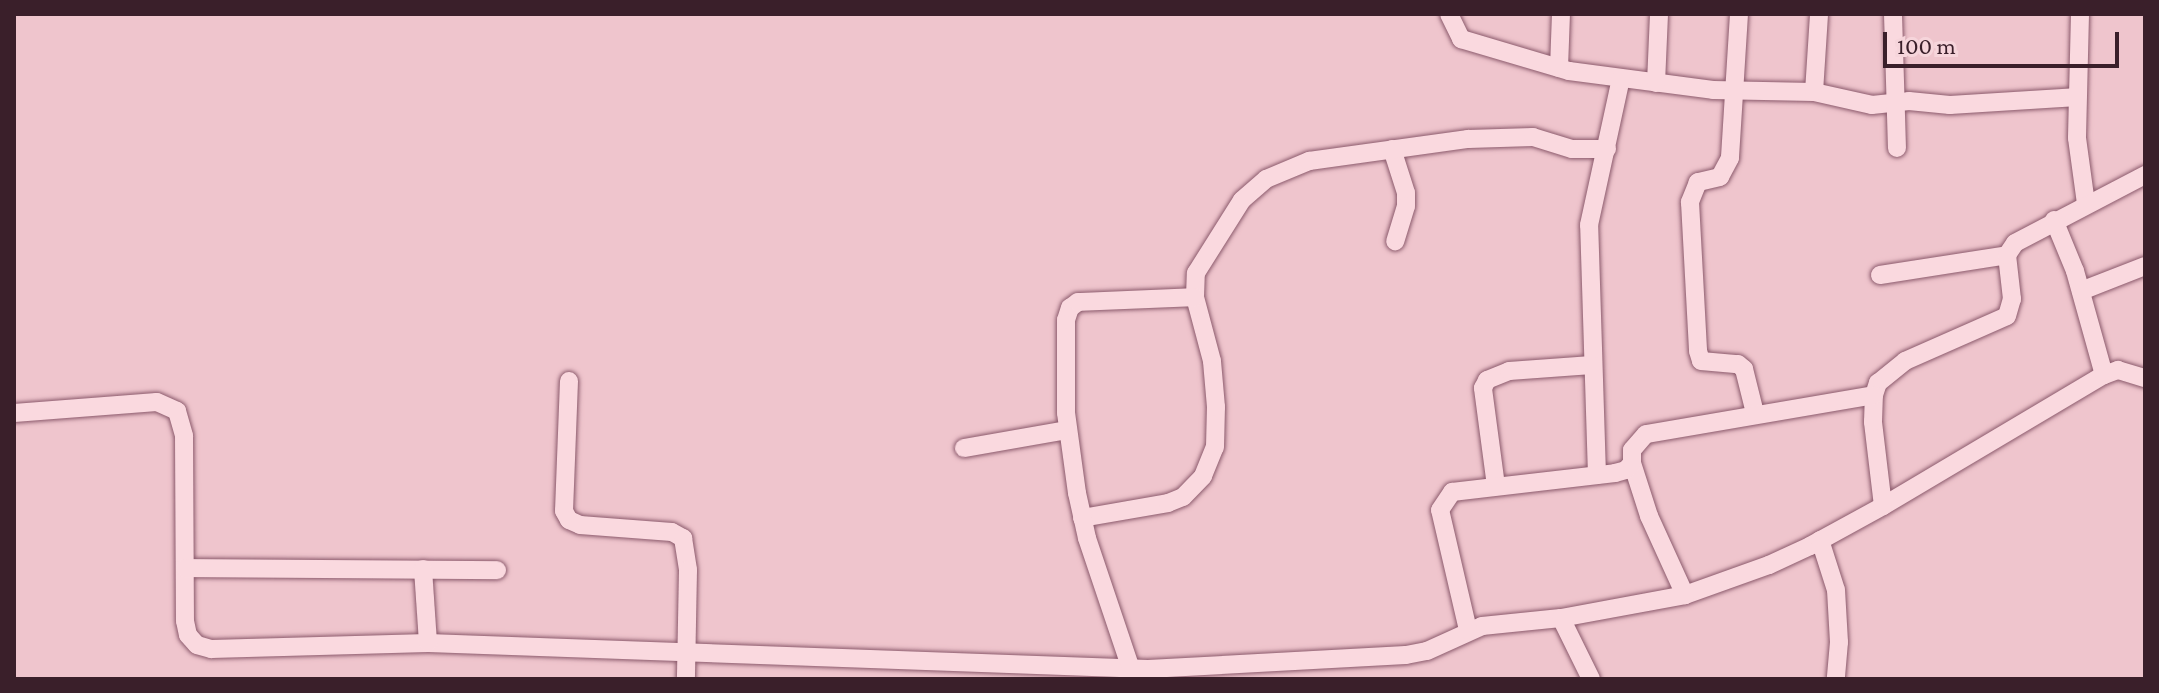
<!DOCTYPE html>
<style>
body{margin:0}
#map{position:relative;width:2159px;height:693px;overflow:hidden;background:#efc5cd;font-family:"Crimson Pro",serif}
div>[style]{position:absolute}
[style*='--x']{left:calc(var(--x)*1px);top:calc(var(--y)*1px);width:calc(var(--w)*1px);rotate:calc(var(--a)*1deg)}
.roads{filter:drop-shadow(0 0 2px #8b5a6c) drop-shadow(0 0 2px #8b5a6c)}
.minor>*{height:18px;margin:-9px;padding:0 9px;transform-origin:9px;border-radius:9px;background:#fad9df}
span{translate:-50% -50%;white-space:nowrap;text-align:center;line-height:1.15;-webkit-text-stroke:8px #f6d5db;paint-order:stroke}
.frame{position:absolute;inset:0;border:16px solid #3a1f2a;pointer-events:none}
.scale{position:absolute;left:1883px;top:32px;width:236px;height:36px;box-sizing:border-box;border:4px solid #3a1f2a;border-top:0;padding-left:10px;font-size:24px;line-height:28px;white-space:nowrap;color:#3a1f2a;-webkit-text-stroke:6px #f6d5db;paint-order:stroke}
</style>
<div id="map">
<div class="roads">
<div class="minor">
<div style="--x:1449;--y:14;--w:28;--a:64"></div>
<div style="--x:1461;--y:39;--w:113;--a:16.5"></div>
<div style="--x:1569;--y:71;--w:145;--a:7.5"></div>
<div style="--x:1713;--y:90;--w:101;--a:1.1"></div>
<div style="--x:1814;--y:92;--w:59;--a:12.6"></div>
<div style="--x:1872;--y:105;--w:37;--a:-6"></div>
<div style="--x:1909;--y:101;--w:41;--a:5.6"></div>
<div style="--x:1950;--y:105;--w:127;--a:-3.6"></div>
<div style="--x:1739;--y:14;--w:144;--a:93.6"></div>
<div style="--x:1730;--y:158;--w:21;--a:118"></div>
<div style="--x:1720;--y:177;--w:23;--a:167"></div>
<div style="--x:1698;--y:182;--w:22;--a:112"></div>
<div style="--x:1690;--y:202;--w:149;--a:86.9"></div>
<div style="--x:1698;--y:351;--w:10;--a:73"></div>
<div style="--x:1701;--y:361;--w:37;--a:5"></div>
<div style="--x:1738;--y:364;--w:8;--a:40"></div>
<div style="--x:1744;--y:369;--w:45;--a:76"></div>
<div style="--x:1893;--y:14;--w:134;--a:88.3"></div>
<div style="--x:2080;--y:14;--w:124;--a:91.4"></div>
<div style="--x:2077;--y:138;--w:67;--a:82.2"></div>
<div style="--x:1559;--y:68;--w:54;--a:-87.9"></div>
<div style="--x:1656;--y:83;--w:69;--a:-87.5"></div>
<div style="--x:1814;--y:92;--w:78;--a:-86.3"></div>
<div style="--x:1392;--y:149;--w:46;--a:72.3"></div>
<div style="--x:1406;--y:193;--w:13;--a:90"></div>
<div style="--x:1406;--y:206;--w:37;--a:107"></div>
<div style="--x:2054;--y:220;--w:55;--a:67.6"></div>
<div style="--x:2075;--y:271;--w:108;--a:74.4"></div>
<div style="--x:1880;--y:275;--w:129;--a:-8.9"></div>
<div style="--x:2081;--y:291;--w:69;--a:-21.3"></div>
<div style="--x:569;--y:381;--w:130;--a:92.2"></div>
<div style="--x:564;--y:511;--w:10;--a:61"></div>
<div style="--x:569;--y:520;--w:12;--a:24"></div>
<div style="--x:580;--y:525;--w:92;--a:4.4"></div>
<div style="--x:672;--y:532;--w:13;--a:29"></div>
<div style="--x:683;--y:538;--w:32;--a:81"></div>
<div style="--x:688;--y:570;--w:109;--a:91.1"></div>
<div style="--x:14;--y:413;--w:143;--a:-4.4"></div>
<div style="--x:157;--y:402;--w:22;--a:24"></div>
<div style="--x:177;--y:411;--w:26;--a:74"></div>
<div style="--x:184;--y:436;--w:185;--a:89.7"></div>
<div style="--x:185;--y:621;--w:14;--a:78"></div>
<div style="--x:188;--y:635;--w:13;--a:48"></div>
<div style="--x:197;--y:645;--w:15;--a:16"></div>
<div style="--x:211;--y:649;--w:217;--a:-1.6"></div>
<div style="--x:428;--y:643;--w:720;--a:2.07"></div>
<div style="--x:1148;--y:669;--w:258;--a:-3.1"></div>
<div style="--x:1406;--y:655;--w:21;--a:-11"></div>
<div style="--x:1427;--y:651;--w:60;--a:-24.4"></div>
<div style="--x:1482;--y:626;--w:79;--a:-5.8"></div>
<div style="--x:1561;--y:618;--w:126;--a:-10.5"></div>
<div style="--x:1685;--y:595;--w:89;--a:-19.7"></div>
<div style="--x:1769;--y:565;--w:45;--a:-24.9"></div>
<div style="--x:1810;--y:546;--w:83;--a:-28.7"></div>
<div style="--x:1883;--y:506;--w:257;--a:-30.7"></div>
<div style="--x:2104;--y:375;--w:15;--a:-20"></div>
<div style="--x:2118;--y:370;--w:28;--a:17"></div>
<div style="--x:964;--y:448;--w:105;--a:-9.9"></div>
<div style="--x:1632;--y:463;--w:56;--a:72.2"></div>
<div style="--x:1649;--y:516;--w:87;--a:65.5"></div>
<div style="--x:1597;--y:475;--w:250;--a:-91.8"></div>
<div style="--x:1589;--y:225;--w:150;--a:-77.7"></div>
<div style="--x:1496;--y:486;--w:99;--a:-97.6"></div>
<div style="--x:1483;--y:388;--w:9;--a:-63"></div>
<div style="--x:1487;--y:380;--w:24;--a:-22"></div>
<div style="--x:1509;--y:371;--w:83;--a:-4.1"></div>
<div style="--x:1883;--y:506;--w:85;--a:-96.8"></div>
<div style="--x:1873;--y:422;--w:27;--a:-88"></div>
<div style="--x:1874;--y:395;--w:13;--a:-72"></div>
<div style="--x:1878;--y:383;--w:35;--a:-39"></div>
<div style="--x:1905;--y:361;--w:111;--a:-23.8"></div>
<div style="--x:2007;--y:316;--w:18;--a:-74"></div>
<div style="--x:2012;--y:299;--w:44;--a:-96.5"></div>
<div style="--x:2007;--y:255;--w:14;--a:-56"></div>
<div style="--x:2015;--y:243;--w:147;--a:-27.6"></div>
<div style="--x:1082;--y:518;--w:87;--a:-9.9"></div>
<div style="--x:1168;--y:503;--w:16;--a:-22"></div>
<div style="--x:1183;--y:497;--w:29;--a:-46"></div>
<div style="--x:1203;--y:476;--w:31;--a:-68"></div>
<div style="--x:1215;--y:447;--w:40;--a:-88.6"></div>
<div style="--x:1216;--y:407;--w:46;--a:-95"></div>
<div style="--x:1212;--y:361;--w:66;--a:-104.9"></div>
<div style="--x:1195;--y:297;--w:24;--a:-88"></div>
<div style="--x:1196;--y:273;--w:86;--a:-57.8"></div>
<div style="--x:1242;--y:200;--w:32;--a:-41"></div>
<div style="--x:1266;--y:179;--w:47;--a:-22.7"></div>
<div style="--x:1309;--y:161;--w:161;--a:-7.9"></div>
<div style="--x:1468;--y:139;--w:65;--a:-1.8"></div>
<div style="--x:1533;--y:137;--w:41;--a:17.1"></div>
<div style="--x:1572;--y:149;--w:35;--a:0"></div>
<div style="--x:1820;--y:540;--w:52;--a:72.3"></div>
<div style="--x:1836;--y:590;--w:52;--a:86.7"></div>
<div style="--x:1839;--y:642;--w:37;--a:95"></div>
<div style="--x:185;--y:568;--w:312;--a:0.4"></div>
<div style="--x:423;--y:569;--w:74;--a:86.1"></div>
<div style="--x:1561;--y:618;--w:68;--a:63.8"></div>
<div style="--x:1468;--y:630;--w:123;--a:-103.1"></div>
<div style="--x:1440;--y:510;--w:22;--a:-56"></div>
<div style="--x:1452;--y:492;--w:164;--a:-6.6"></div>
<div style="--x:1615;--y:473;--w:11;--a:-15"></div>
<div style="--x:1626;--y:470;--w:9;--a:-49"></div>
<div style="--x:1632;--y:463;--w:13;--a:-90"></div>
<div style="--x:1632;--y:450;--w:21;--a:-49"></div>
<div style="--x:1646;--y:434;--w:231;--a:-9.7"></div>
<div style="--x:1131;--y:669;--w:138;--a:-108.6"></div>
<div style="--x:1087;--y:538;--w:46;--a:-102.5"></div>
<div style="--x:1077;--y:493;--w:81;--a:-97.8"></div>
<div style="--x:1066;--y:413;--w:93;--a:-90"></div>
<div style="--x:1066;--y:320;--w:13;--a:-72"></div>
<div style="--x:1070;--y:308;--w:10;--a:-37"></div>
<div style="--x:1078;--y:302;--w:117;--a:-2.4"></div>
</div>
</div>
<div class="frame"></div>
<div class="scale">100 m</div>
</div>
